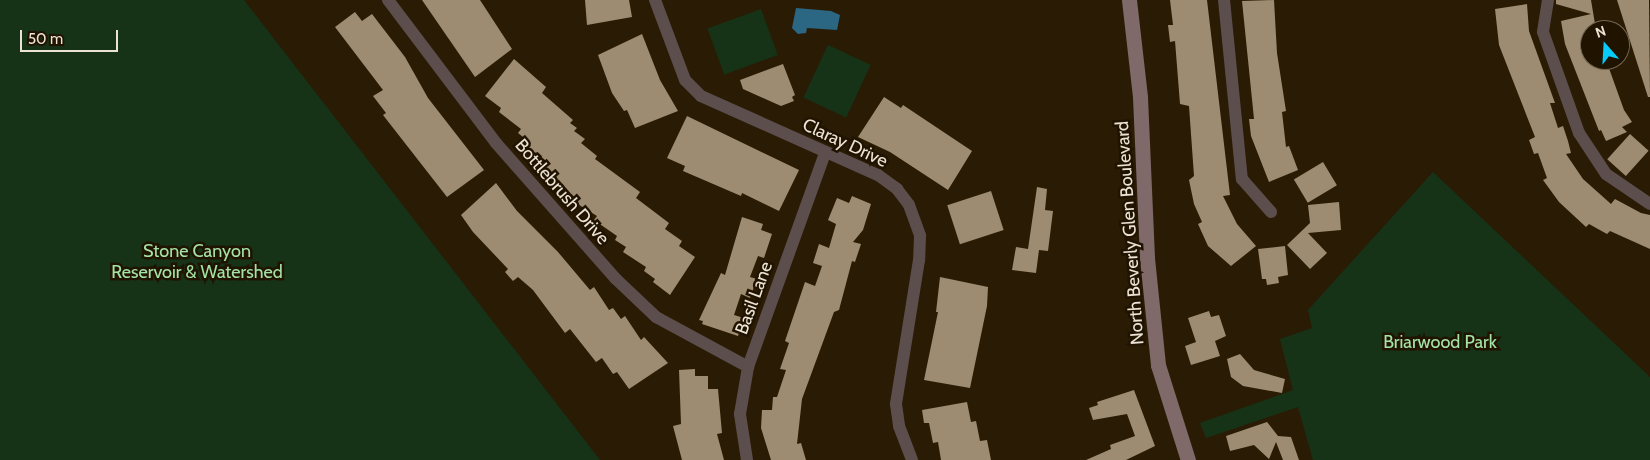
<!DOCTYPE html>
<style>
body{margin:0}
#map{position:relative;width:1650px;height:460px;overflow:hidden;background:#2a1c04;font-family:Cabin,sans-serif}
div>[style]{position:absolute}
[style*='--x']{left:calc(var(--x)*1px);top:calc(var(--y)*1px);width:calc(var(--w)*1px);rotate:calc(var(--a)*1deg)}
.green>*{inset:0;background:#163318;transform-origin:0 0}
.water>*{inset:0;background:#2b6683}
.building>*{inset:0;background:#9d8c71;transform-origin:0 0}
.street>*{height:12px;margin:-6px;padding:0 6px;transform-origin:6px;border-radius:6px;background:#5d4e4e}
.secondary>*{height:15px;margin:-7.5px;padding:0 7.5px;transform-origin:7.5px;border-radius:7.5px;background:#806969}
span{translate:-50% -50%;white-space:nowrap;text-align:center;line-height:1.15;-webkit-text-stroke:5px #201300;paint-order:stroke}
.street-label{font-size:18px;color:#ece3d5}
.park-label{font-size:18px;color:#a3e4a6}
.north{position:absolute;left:1580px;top:20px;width:50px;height:50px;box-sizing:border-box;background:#201300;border:1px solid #726655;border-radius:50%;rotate:341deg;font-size:14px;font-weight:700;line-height:20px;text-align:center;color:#ece3d5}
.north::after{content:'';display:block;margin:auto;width:18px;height:22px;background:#06cbf9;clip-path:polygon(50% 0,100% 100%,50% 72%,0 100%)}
.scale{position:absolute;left:20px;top:30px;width:98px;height:22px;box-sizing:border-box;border:2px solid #ece3d5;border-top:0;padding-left:6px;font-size:15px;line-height:18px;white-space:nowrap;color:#ece3d5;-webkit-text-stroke:4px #201300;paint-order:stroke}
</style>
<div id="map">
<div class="green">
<div style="clip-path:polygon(0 0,244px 0,600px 460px,0 460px)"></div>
<div style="left:761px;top:9px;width:49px;height:57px;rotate:70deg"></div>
<div style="left:828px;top:45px;width:47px;height:58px;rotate:25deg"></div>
<div style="clip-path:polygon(1433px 172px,1650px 377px,1650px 460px,1313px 460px,1298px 407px,1206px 438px,1200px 423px,1293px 390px,1280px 339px,1312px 328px,1308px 310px)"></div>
</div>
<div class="water">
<div style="clip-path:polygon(796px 8px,831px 11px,840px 15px,837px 30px,807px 28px,806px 33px,798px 34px,792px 28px)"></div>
</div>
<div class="building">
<div style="clip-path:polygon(422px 0,480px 0,512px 49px,475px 77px)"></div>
<div style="clip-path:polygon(585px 0,629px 0,632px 17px,587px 25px)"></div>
<div style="clip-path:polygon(1170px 0,1207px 0,1230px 195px,1223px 196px,1237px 224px,1256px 246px,1231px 266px,1208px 246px,1198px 224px,1202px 222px,1194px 204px,1189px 180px,1194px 176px,1189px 106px,1180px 104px,1175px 41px,1170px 42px,1168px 25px,1173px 25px)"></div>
<div style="clip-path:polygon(1274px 0,1277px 53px,1286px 111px,1282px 112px,1286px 147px,1289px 146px,1298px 170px,1269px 182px,1251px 136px,1249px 119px,1254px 119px,1242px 1px)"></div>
<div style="clip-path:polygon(1556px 0,1591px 0,1596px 30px,1590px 30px,1590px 60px,1606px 60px,1624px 110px,1632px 122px,1622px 127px,1627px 132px,1606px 141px,1601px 130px,1599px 131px,1565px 44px,1561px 21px,1591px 14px,1556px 4px)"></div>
<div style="clip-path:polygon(1617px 0,1649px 0,1650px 97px,1648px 97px)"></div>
<div style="clip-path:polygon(1527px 4px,1529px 31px,1555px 103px,1550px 103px,1558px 128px,1563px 126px,1568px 141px,1571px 153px,1566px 154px,1583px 179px,1611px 204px,1615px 199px,1641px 213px,1650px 215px,1650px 249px,1610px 231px,1607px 234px,1589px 224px,1586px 227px,1559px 202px,1543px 180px,1547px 178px,1538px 153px,1534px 154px,1529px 140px,1535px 137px,1499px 45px,1495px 9px)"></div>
<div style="clip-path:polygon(355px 12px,362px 21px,372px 14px,405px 57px,428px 98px,484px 170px,447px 197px,383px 115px,386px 113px,373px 96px,383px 90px,335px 27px)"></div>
<div style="clip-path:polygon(642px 34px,660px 80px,678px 111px,635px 128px,627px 110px,624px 111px,612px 93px,598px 55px)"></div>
<div style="clip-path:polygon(514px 59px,546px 87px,542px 93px,573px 120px,570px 123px,577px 128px,574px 131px,585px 139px,581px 143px,597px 156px,595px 159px,640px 192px,636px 198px,669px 223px,665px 229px,682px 241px,679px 246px,695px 257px,670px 295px,653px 282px,655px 279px,644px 271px,646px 267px,623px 252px,626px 247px,615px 240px,617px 236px,594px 220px,597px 216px,576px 203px,578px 200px,553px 179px,556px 175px,544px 166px,547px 162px,525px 145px,528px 141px,518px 133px,521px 129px,499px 112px,501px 108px,485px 96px)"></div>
<div style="clip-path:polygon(783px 64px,795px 95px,792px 97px,794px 101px,781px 106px,743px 89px,740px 80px)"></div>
<div style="clip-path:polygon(884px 97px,901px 108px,903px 105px,972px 151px,948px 190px,890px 152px,858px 137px)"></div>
<div style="clip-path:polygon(687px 116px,799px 170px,779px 211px,742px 193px,741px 196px,683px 171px,685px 166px,667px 158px)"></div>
<div style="left:1630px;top:134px;width:25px;height:34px;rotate:42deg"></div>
<div style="left:1323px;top:162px;width:27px;height:34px;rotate:59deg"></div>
<div style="clip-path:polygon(496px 183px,517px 211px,558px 252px,590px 290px,594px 287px,609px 310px,613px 308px,621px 319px,625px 316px,641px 340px,644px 337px,668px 363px,629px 389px,617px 372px,613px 374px,602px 358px,596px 362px,570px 329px,565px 333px,533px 290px,518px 277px,513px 281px,505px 272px,508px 269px,473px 232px,461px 215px)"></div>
<div style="clip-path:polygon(1037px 187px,1047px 189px,1045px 210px,1053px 211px,1048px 251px,1039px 250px,1036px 273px,1012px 270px,1016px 247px,1028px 249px)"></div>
<div style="left:991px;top:191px;width:41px;height:46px;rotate:72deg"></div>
<div style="clip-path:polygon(852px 196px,871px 204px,863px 230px,853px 242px,861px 244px,855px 262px,852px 261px,839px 310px,834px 312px,802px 399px,797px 444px,801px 443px,806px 460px,771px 460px,761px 428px,762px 410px,772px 410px,773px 397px,777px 397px,786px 370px,780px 369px,789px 343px,785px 341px,805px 282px,815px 286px,822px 266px,813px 263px,819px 244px,829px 248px,836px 224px,828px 220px,837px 198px,849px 203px)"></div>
<div style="clip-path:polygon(1339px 202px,1341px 230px,1308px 233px,1327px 253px,1310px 269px,1287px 245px,1310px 223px,1308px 205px)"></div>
<div style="clip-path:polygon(742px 217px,763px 224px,761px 230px,772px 234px,764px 258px,758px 256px,750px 277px,757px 279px,750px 298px,741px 294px,734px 315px,744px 318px,738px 336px,702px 324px,703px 321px,699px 320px,721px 273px,725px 275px)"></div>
<div style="clip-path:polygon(1285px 246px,1288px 275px,1278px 277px,1279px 283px,1267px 285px,1266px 279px,1262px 279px,1258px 249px)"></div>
<div style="clip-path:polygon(940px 277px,988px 287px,987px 306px,970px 388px,924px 380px,938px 312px,936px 312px)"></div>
<div style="clip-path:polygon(1209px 311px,1211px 317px,1219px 315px,1226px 336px,1215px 341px,1220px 356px,1191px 365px,1185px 346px,1196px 342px,1188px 318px)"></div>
<div style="clip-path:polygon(1240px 354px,1254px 370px,1285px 379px,1282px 393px,1243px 386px,1231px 377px,1227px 359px)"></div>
<div style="clip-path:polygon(695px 369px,695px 376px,708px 376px,708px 389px,718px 389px,722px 433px,717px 434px,724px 460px,682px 460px,673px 426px,681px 424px,679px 370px)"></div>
<div style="clip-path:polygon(1134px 390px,1155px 446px,1126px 460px,1086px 460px,1111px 449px,1110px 445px,1135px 436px,1127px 414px,1093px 420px,1089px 408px,1098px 405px,1097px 402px)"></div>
<div style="clip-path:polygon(967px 402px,971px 422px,976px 421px,980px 441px,987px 440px,991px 460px,941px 460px,938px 442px,933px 443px,929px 423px,924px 423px,922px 410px)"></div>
<div style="clip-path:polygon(1267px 422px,1278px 436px,1291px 437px,1299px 460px,1283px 460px,1276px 442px,1269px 459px,1254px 445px,1230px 451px,1226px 436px)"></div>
</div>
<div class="street">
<div style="--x:388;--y:0;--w:179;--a:52.9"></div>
<div style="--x:496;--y:143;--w:181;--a:48.6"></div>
<div style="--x:616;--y:279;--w:55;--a:43.5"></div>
<div style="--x:656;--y:317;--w:105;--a:28.5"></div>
<div style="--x:655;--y:0;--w:85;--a:69.4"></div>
<div style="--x:685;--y:80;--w:23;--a:45"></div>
<div style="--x:701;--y:96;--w:194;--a:24.1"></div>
<div style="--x:878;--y:175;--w:24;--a:36"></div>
<div style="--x:897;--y:189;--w:20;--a:53"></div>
<div style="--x:909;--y:205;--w:33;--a:70"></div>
<div style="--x:920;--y:236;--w:24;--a:92"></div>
<div style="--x:919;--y:260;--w:146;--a:99.1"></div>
<div style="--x:896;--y:404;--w:22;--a:82"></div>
<div style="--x:899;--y:426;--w:36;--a:69"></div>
<div style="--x:1224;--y:0;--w:180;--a:84.3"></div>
<div style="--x:1242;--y:179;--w:44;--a:48.7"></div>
<div style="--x:1548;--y:0;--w:32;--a:99"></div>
<div style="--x:1543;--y:32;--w:107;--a:70.4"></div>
<div style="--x:1579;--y:133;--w:49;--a:56.6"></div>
<div style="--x:1606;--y:174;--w:53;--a:34.3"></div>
<div style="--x:747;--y:460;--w:47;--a:-98.7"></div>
<div style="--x:740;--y:414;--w:48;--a:-80.3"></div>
<div style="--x:748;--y:367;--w:227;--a:-70.2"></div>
</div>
<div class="secondary">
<div style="--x:1129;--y:0;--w:98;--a:83.5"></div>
<div style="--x:1140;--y:97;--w:161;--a:87.5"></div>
<div style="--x:1147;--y:258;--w:108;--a:84.1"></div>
<div style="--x:1158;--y:365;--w:100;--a:72.5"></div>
</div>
<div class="street-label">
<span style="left:845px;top:143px;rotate:25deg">Claray Drive</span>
<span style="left:562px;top:192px;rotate:49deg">Bottlebrush Drive</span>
<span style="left:1130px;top:233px;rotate:-94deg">North Beverly Glen Boulevard</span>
<span style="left:754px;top:298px;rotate:-70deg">Basil Lane</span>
</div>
<div class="park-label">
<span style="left:197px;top:262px">Stone Canyon<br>Reservoir &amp; Watershed</span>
<span style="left:1440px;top:342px">Briarwood Park</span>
</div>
<div class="north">N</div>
<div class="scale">50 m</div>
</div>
